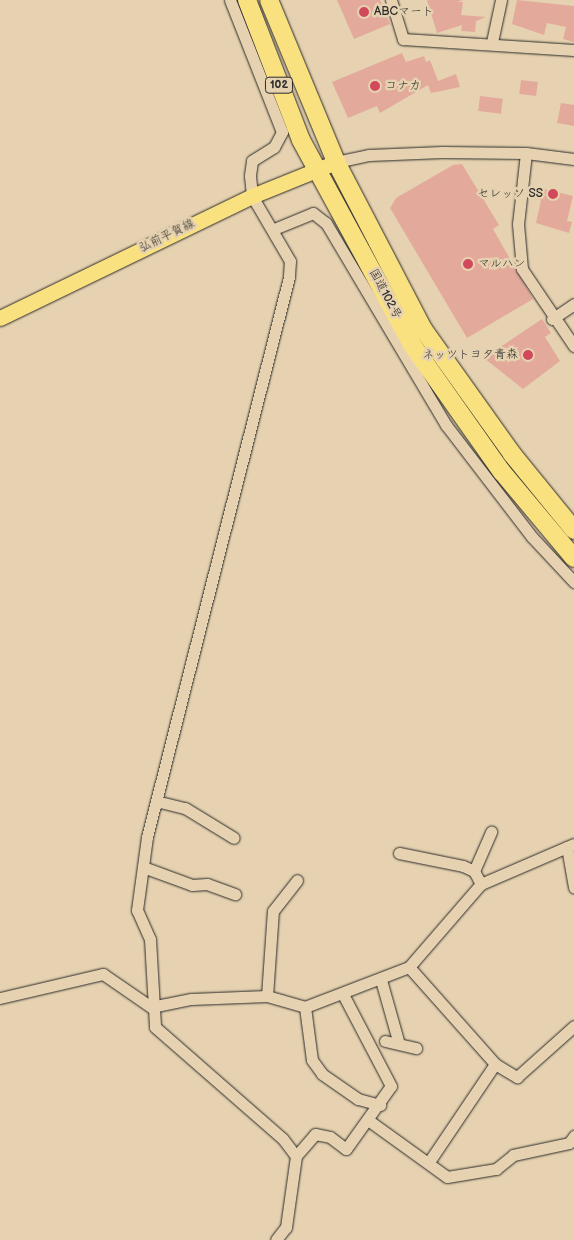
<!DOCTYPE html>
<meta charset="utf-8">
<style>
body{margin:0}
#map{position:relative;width:574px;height:1240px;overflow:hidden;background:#e6d2b0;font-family:"Balsamiq Sans","Klee One",sans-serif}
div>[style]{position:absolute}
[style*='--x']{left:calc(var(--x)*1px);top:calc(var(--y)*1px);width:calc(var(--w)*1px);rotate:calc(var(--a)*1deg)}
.building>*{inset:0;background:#e3aa9c;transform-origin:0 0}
.roads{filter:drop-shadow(0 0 1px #2b2b2b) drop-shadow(0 0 1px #2b2b2b)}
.minor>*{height:11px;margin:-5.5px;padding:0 5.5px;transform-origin:5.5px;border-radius:5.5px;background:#e6d2b0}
.major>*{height:15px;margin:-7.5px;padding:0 7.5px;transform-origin:7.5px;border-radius:7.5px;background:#fae180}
.highway>*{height:18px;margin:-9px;padding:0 9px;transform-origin:9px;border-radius:9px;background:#fae180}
.dots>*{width:14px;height:14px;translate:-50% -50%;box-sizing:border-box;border:2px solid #e6d2b0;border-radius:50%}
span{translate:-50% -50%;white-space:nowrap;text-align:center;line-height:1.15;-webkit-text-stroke:5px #e6d2b0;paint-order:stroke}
.shield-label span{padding:1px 4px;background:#e6d2b0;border:1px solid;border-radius:4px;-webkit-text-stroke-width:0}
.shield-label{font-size:11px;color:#2b2b2b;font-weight:700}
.poi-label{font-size:12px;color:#2b2b2b}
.left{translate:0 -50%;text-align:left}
.right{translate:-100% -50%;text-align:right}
.street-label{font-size:12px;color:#2b2b2b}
</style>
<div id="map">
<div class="building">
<div style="clip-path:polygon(337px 0,380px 0,390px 24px,354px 39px)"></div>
<div style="clip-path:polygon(427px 0,463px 0,457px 2px,463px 2px,461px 15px,486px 17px,476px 21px,475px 32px,461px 31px,462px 25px,437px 33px)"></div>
<div style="clip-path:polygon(517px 0,574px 6px,574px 42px,563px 39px,566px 27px,547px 23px,544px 35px,512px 24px)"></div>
<div style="clip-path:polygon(402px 53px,406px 62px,424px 56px,426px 62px,430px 60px,438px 81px,456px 74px,460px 87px,431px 93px,428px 85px,380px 113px,377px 106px,348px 118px,332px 82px)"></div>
<div style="left:521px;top:80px;width:17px;height:14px;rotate:7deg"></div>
<div style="left:480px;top:96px;width:23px;height:15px;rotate:7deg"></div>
<div style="clip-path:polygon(561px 103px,574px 105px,574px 126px,557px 123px)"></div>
<div style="clip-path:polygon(462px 164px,499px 225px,493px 229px,533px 299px,467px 338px,390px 208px,396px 198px,453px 165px)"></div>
<div style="clip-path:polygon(536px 187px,573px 196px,567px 221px,572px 222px,569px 233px,536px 223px,541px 200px,534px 199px)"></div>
<div style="clip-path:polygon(542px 319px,551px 333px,545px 337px,560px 361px,523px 389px,484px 358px)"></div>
</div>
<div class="roads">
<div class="minor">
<div style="--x:230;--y:0;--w:142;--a:68.5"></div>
<div style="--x:282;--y:132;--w:17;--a:118"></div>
<div style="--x:274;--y:147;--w:26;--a:148"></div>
<div style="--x:252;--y:161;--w:15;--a:98"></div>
<div style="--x:250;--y:176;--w:20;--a:84"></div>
<div style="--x:252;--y:196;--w:75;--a:59.7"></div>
<div style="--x:290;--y:261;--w:16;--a:94"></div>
<div style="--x:289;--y:277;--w:578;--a:104.23"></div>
<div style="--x:147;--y:837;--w:74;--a:97.8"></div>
<div style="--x:137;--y:910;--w:32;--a:66"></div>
<div style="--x:150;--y:939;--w:88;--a:86.7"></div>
<div style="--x:155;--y:1027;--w:170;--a:41.2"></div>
<div style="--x:283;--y:1139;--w:21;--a:53"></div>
<div style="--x:296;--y:1156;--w:72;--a:98"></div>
<div style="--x:286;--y:1227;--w:16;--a:128"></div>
<div style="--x:391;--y:0;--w:41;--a:72.9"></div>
<div style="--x:403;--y:39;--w:171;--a:3.7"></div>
<div style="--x:492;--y:42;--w:43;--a:-77.9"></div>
<div style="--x:526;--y:153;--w:71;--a:96.4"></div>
<div style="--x:518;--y:224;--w:45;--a:84.9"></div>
<div style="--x:522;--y:269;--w:93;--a:56"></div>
<div style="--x:336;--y:162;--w:34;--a:-12"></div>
<div style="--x:369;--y:155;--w:73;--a:-2.4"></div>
<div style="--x:442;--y:152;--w:84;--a:0.7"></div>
<div style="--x:526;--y:153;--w:48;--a:7.1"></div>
<div style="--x:274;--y:229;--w:42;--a:-22.3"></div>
<div style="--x:313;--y:213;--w:16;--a:38"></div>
<div style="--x:326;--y:223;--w:235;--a:59.3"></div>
<div style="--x:446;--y:425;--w:141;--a:52.5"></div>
<div style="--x:532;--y:537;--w:62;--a:47"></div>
<div style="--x:552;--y:319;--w:27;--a:-34"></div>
<div style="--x:156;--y:801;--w:30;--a:14"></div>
<div style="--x:185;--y:808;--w:57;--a:31.5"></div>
<div style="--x:567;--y:847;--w:41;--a:80.1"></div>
<div style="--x:399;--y:853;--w:65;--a:11.5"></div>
<div style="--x:463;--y:866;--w:12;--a:24"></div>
<div style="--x:474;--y:871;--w:15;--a:62"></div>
<div style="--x:143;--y:867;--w:52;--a:20.2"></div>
<div style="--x:192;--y:885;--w:15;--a:-4"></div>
<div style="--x:207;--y:884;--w:30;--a:20"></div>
<div style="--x:474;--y:871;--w:43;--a:-66.4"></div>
<div style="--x:409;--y:967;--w:130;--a:48.4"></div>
<div style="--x:495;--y:1064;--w:118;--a:124"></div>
<div style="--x:381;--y:980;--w:66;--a:74.3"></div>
<div style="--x:267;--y:996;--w:85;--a:-86"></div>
<div style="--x:273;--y:911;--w:39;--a:-52"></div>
<div style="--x:0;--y:998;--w:106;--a:-13.1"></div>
<div style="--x:103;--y:974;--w:58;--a:34.5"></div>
<div style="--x:151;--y:1007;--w:41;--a:-11.3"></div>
<div style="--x:191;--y:999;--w:76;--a:-2.3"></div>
<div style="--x:267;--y:996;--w:40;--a:16"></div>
<div style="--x:305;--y:1007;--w:111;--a:-21"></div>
<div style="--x:409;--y:967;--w:110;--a:-49.1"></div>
<div style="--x:481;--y:884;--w:101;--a:-23.3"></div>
<div style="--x:305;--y:1007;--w:53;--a:82.5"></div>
<div style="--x:312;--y:1060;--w:17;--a:54"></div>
<div style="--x:322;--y:1074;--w:44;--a:34.8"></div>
<div style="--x:358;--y:1099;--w:23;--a:15"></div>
<div style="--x:385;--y:1041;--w:32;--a:13"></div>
<div style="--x:495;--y:1064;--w:26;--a:31"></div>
<div style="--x:517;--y:1077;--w:76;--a:-41.8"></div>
<div style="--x:368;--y:1120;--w:97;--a:35.8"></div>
<div style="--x:447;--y:1177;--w:50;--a:-9.3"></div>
<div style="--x:496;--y:1169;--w:22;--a:-39"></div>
<div style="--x:513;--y:1155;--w:57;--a:-12.1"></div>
<div style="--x:569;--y:1143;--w:9;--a:-54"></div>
<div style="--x:296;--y:1156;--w:29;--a:-49"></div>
<div style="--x:315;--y:1134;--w:15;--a:11"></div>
<div style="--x:330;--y:1137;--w:20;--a:37"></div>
<div style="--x:346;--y:1149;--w:77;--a:-54.5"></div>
<div style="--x:391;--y:1086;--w:104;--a:-117.6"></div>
</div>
<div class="major">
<div style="--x:0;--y:318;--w:280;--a:-25.8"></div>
<div style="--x:252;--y:196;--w:91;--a:-22"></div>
</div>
<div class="highway">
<div style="--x:247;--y:0;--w:150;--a:68.9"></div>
<div style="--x:301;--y:140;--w:234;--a:61.5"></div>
<div style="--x:413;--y:346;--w:154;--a:54.8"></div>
<div style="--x:502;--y:472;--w:112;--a:50.1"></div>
<div style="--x:269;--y:0;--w:175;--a:67.5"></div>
<div style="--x:336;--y:162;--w:188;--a:62.5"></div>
<div style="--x:423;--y:329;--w:153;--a:54.5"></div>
<div style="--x:512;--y:454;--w:98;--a:50.8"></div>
</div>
</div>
<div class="dots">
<div style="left:364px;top:12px;background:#d1495b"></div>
<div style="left:375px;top:86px;background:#d1495b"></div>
<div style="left:553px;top:194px;background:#d1495b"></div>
<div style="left:468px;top:264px;background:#d1495b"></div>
<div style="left:528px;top:355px;background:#d1495b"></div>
</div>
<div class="shield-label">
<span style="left:279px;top:85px">102</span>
</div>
<div class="poi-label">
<span class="left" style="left:374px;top:12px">ABCマート</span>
<span class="left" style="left:385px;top:86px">コナカ</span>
<span class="right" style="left:543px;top:194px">セレッソ SS</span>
<span class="left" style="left:478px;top:264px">マルハン</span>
<span class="right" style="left:518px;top:355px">ネッツトヨタ青森</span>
</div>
<div class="street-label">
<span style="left:167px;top:236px;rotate:-26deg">弘前平賀線</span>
<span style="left:385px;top:294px;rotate:62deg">国道102号</span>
</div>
</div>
